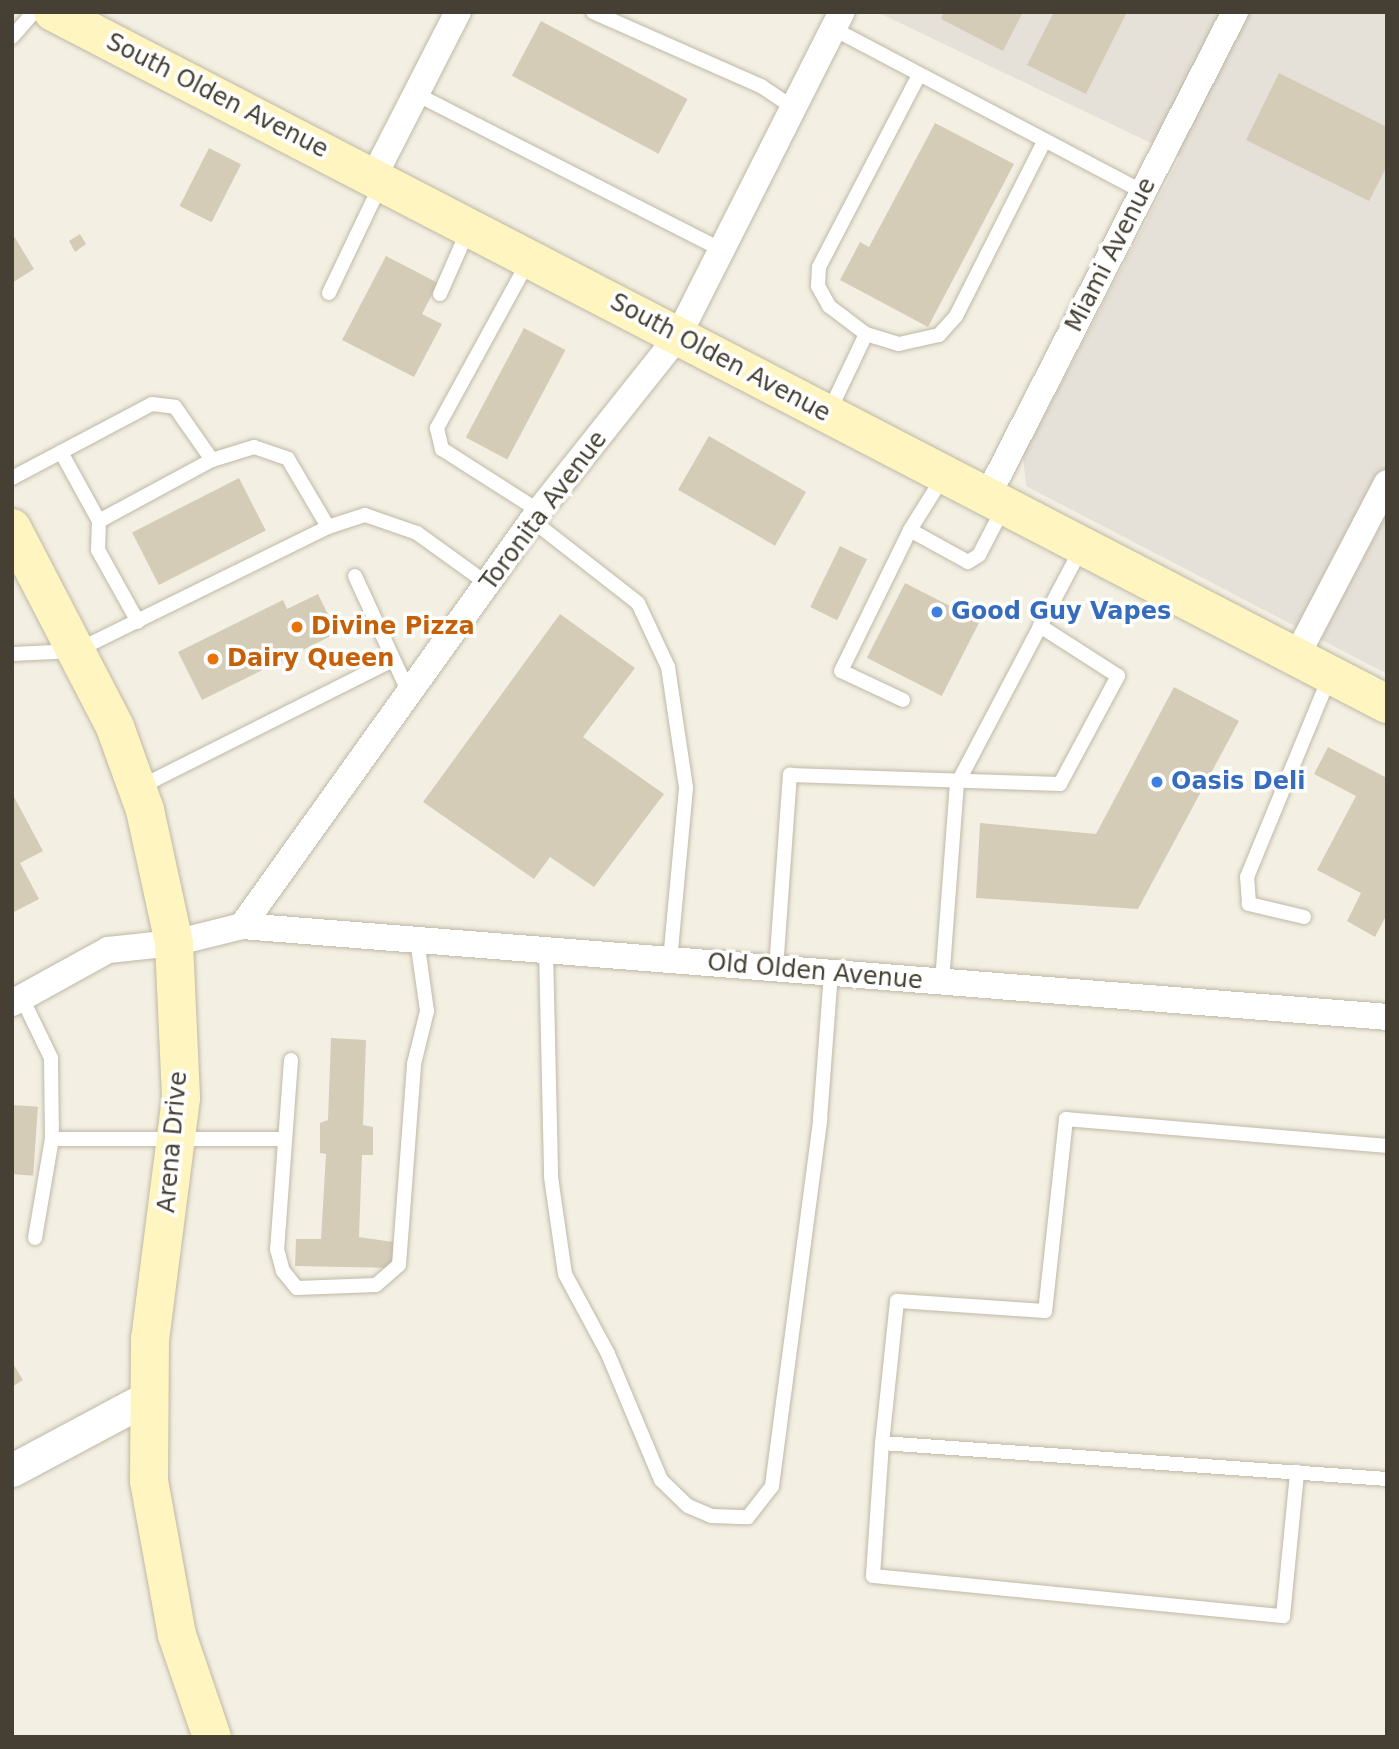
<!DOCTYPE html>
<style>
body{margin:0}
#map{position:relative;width:1399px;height:1749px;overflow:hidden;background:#f3f0e3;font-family:"DejaVu Sans",sans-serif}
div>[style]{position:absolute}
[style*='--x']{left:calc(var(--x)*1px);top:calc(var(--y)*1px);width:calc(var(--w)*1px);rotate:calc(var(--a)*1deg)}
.industrial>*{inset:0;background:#e5e0d8}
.building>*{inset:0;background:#d5ccb8;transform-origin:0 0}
.roads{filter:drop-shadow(0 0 2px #bfb8a5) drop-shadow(0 0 2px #bfb8a5)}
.service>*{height:14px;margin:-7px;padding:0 7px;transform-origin:7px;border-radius:7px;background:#fff}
.minor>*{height:26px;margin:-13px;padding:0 13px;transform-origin:13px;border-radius:13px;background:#fff}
.tertiary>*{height:33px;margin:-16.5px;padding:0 16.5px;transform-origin:16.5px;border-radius:16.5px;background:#fff}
.secondary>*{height:38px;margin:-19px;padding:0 19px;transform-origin:19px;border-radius:19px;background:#fff5c1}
.dots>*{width:19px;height:19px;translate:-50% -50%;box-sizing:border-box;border:4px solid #fff;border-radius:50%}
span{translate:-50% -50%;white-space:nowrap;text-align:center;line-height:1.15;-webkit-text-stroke:7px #fff;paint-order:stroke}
.street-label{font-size:24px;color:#454033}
.shop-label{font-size:24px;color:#366cbe;font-weight:700}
.left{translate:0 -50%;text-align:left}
.food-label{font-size:24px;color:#c56008;font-weight:700}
.frame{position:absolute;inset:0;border:14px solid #454033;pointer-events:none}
</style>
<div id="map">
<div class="industrial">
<div style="clip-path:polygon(877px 12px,1387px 12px,1387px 674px,1026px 486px,1023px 456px,1180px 157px)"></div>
</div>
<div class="building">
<div style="clip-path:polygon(944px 12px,1023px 12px,1003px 51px,941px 19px)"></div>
<div style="clip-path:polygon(1054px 12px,1127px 12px,1086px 94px,1027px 65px)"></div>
<div style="left:541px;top:21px;width:166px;height:62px;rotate:28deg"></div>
<div style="clip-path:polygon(1279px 73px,1387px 127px,1387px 166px,1369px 201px,1246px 140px)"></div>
<div style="clip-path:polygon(935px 123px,1014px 164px,928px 327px,840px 280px,860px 242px,869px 247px)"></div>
<div style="left:209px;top:148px;width:36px;height:65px;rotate:27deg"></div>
<div style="clip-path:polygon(12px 233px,34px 269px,12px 283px)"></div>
<div style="clip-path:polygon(80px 234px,86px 244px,75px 252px,69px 241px)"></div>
<div style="clip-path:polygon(386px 256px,438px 283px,422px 314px,442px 324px,414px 377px,342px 340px)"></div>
<div style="left:524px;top:328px;width:47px;height:124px;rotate:28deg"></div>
<div style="left:709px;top:436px;width:112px;height:62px;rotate:30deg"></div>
<div style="left:239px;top:478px;width:59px;height:120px;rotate:63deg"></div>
<div style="left:840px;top:546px;width:30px;height:68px;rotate:26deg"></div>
<div style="left:905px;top:583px;width:84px;height:84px;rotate:27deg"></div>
<div style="clip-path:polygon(318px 594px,337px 633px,202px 700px,178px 652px,283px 600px,287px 609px)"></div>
<div style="clip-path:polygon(560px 614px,635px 668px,583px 737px,664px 794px,594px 887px,550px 857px,534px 879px,423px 802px)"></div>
<div style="clip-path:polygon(1174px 687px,1239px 721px,1138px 909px,976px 898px,980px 823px,1096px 834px)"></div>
<div style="clip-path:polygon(1328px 747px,1387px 778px,1387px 914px,1375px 937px,1347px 921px,1361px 893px,1317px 870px,1356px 796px,1314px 774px)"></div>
<div style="clip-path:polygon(12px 793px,43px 851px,20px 863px,39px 899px,12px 913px)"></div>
<div style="clip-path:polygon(331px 1038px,366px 1040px,363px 1125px,373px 1127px,373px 1155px,362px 1155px,359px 1237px,393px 1242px,395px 1268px,295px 1266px,296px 1239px,321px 1239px,326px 1154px,320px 1153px,320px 1123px,328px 1120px)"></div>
<div style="left:12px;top:1105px;width:26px;height:69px;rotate:4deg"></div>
<div style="clip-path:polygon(12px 1362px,23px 1380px,12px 1387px)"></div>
</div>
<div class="roads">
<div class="service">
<div style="--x:593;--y:12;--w:184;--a:23.8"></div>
<div style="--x:761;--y:86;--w:40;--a:34"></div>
<div style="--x:834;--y:29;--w:349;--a:27.8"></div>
<div style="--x:12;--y:37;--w:33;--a:-49"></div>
<div style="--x:919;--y:75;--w:216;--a:117.5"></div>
<div style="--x:819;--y:267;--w:19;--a:93"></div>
<div style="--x:818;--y:286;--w:23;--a:61"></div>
<div style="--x:829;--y:306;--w:46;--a:37.1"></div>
<div style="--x:866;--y:334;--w:34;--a:17"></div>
<div style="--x:899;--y:344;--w:41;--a:-12.7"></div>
<div style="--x:939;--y:335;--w:25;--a:-48"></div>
<div style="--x:956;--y:316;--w:197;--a:-63.2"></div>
<div style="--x:416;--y:94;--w:343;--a:27"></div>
<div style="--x:529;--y:260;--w:192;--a:118.7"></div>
<div style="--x:437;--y:428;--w:22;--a:77"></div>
<div style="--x:442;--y:449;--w:115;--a:32.6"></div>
<div style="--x:329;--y:293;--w:123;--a:-64.5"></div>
<div style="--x:440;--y:294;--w:72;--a:-66.3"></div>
<div style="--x:829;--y:412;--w:86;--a:-64.6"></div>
<div style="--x:61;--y:452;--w:79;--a:61.2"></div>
<div style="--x:99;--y:521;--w:29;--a:92"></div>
<div style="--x:98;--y:550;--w:82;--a:60.9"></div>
<div style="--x:12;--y:478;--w:158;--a:-27.9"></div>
<div style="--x:152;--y:404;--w:23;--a:7"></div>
<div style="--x:175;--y:407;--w:65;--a:55.1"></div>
<div style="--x:99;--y:521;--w:128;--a:-28.4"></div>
<div style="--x:212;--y:460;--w:44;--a:-17.2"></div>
<div style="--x:254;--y:447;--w:36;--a:19"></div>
<div style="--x:288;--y:459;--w:79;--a:59.5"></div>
<div style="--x:533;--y:521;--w:133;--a:38"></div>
<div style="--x:638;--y:603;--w:71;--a:64.9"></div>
<div style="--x:668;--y:667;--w:122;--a:81.5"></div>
<div style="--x:686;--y:788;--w:173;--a:95.3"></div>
<div style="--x:910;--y:530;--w:66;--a:28.9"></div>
<div style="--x:968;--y:562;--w:13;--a:-32"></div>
<div style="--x:979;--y:555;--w:54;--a:-62.5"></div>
<div style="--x:355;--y:576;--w:131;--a:65.2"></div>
<div style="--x:12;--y:654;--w:64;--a:-2.7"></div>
<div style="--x:76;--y:651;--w:281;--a:-26.2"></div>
<div style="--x:328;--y:527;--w:39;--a:-18"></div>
<div style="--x:365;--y:515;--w:55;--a:19.1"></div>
<div style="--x:417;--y:533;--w:89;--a:35.8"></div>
<div style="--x:903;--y:700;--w:68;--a:-154.9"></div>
<div style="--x:841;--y:671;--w:157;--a:-63.9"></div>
<div style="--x:910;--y:530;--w:62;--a:-58.1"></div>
<div style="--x:138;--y:788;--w:282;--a:-26.7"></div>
<div style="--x:1304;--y:917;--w:57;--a:-166.7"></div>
<div style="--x:1249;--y:904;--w:27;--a:-94"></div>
<div style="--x:1247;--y:877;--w:217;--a:-67.6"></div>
<div style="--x:546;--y:950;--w:227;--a:88.7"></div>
<div style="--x:551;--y:1177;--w:98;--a:81.8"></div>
<div style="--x:565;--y:1274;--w:91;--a:61.7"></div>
<div style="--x:608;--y:1354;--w:137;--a:67.2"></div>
<div style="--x:661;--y:1480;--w:37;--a:44"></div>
<div style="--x:688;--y:1506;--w:25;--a:23"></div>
<div style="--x:711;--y:1516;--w:37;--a:2"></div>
<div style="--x:748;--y:1517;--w:39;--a:-52"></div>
<div style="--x:772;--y:1486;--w:370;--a:-82.5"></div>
<div style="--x:820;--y:1119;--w:146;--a:-85.7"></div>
<div style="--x:776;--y:969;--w:195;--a:-85.9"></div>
<div style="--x:790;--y:775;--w:270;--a:1.9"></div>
<div style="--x:1060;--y:784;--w:123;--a:-61.8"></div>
<div style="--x:1118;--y:676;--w:93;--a:-147.3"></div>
<div style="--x:942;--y:982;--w:199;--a:-85.7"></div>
<div style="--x:957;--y:784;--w:268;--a:-62.2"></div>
<div style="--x:22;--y:998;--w:67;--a:64.2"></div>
<div style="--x:51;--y:1058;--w:81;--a:89.3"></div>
<div style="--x:52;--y:1139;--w:233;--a:0"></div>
<div style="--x:291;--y:1060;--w:190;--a:94.2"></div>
<div style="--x:277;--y:1249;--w:23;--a:75"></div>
<div style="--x:283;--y:1271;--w:22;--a:51"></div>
<div style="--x:297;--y:1288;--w:79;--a:-2.2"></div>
<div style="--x:376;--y:1285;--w:30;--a:-41"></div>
<div style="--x:399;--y:1265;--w:202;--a:-85.7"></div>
<div style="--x:414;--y:1064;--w:55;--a:-76.2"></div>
<div style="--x:427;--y:1011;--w:72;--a:-98"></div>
<div style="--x:1387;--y:1146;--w:322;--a:-175.2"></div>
<div style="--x:1066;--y:1119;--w:193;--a:96.2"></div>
<div style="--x:1045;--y:1311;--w:148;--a:-176.1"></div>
<div style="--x:897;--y:1301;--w:143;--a:96"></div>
<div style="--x:882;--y:1443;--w:506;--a:4.08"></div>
<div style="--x:35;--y:1238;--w:100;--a:-80.3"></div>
<div style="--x:882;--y:1443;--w:133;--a:93.9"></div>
<div style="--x:873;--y:1576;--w:412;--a:5.6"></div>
<div style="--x:1283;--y:1616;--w:145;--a:-84.4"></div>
</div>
<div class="minor">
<div style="--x:374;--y:176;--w:184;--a:-62.9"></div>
<div style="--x:987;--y:497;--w:545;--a:-62.92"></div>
<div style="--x:1296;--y:657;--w:196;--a:-62.4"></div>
<div style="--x:242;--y:926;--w:1149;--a:4.54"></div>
<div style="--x:12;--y:1003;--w:110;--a:-28.9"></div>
<div style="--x:108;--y:950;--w:66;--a:-6.1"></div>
<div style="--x:174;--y:943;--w:70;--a:-14"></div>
<div style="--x:242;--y:926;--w:510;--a:-54.41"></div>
<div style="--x:539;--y:511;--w:223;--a:-51.5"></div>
<div style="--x:678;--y:336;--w:363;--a:-63.2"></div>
</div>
<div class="tertiary">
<div style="--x:12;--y:1470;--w:153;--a:-28.1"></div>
</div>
<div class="secondary">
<div style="--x:53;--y:12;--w:1503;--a:27.42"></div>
<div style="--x:12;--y:528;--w:224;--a:62.6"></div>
<div style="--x:115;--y:727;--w:88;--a:70.1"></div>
<div style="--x:145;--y:810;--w:136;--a:77.7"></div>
<div style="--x:174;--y:943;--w:155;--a:87.4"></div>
<div style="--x:181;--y:1098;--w:243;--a:97.3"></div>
<div style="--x:150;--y:1339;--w:142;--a:90.4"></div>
<div style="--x:149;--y:1481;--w:157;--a:79.7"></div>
<div style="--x:177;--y:1635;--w:108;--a:71.1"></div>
</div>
</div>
<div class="dots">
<div style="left:937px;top:612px;background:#3f7fe0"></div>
<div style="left:297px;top:627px;background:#e8710a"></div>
<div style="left:213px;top:659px;background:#e8710a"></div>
<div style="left:1157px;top:782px;background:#3f7fe0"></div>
</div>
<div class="street-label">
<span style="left:217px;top:96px;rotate:27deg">South Olden Avenue</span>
<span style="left:1111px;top:255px;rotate:-63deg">Miami Avenue</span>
<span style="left:720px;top:358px;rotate:28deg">South Olden Avenue</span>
<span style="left:544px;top:511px;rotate:-53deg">Toronita Avenue</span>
<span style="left:815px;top:972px;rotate:5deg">Old Olden Avenue</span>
<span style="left:173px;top:1142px;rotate:-85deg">Arena Drive</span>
</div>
<div class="shop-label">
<span class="left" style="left:951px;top:612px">Good Guy Vapes</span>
<span class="left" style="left:1171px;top:782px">Oasis Deli</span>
</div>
<div class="food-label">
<span class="left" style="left:311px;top:627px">Divine Pizza</span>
<span class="left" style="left:227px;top:659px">Dairy Queen</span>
</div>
<div class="frame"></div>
</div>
